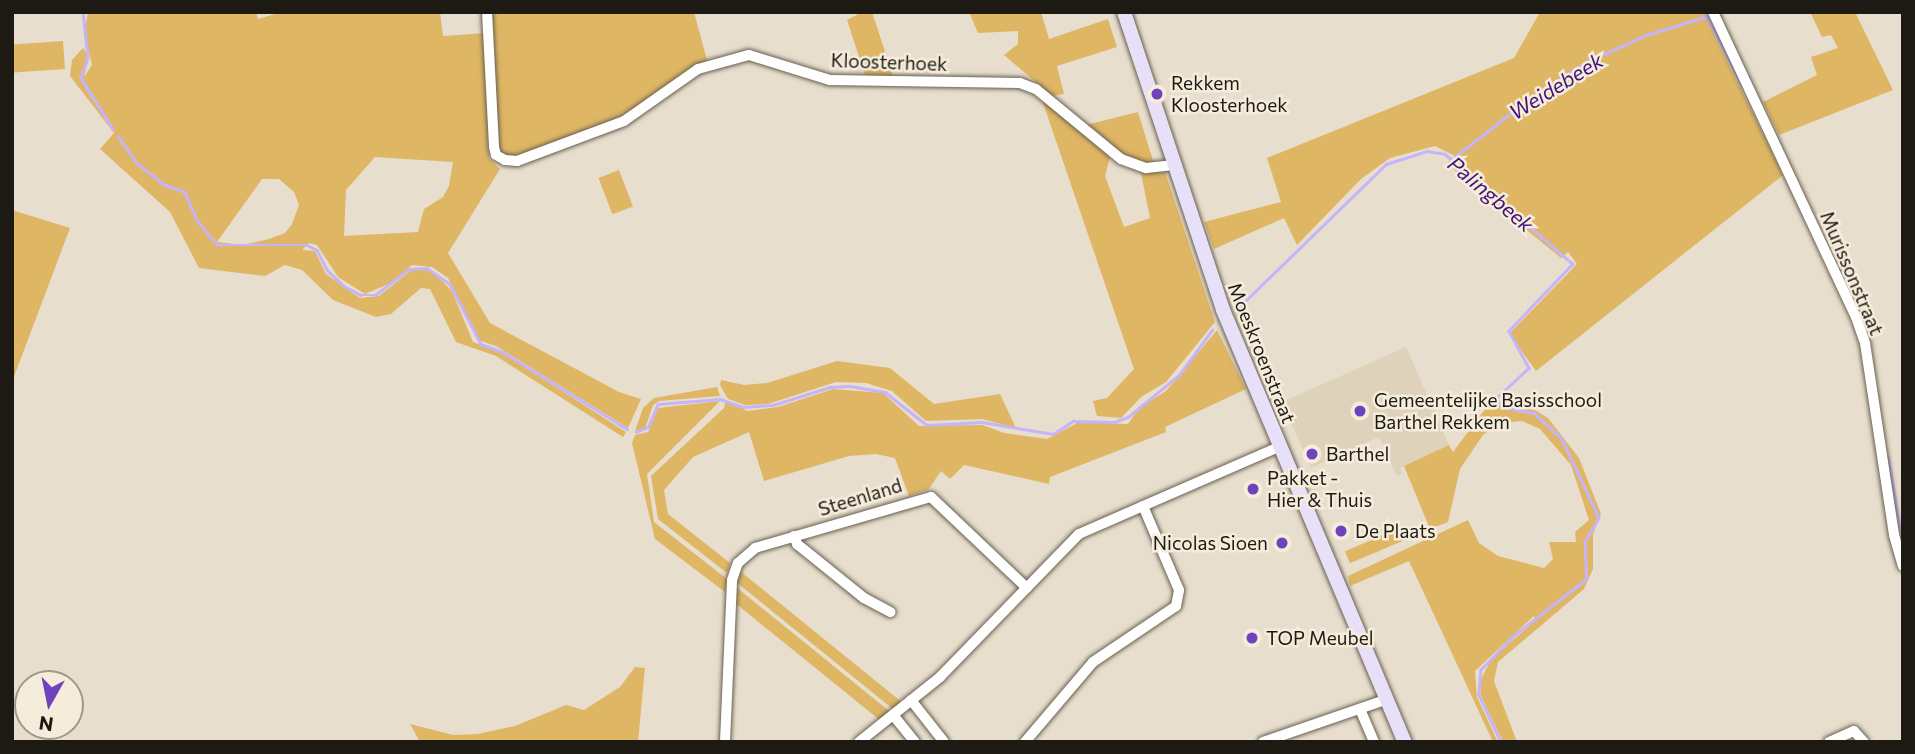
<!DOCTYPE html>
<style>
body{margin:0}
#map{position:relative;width:1915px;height:754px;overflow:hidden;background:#e8decd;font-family:Commissioner,sans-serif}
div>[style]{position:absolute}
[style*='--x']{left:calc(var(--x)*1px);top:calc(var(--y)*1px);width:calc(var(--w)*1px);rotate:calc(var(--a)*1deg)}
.built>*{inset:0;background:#ded2ba}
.green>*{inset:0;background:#dfb664;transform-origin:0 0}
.stream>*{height:2.5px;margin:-1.25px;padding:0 1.25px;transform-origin:1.25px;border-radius:1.25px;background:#c6b4fb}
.roads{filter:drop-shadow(0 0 2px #686051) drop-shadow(0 0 2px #686051)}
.minor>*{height:10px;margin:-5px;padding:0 5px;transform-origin:5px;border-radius:5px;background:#fff}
.secondary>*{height:14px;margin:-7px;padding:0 7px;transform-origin:7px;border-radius:7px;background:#e7e0f8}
.dots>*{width:19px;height:19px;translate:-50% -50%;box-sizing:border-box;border:4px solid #f5ecdb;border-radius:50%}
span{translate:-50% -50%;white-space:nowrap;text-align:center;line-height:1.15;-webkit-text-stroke:5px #f5ecdb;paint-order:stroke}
.street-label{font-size:19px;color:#1d1a14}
.poi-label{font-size:19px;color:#1d1a14}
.left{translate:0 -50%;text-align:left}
.right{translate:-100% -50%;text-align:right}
.water-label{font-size:21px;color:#401479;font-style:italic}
.frame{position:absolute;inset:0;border:14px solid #1d1a14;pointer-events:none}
.north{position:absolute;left:14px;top:670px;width:70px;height:70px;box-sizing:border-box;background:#f5ecdb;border:2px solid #9f988b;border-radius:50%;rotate:189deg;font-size:19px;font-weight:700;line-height:28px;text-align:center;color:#1d1a14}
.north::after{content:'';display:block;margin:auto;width:24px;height:32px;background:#6f43bb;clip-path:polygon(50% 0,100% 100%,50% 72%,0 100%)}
</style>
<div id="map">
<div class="built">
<div style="clip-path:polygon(1406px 347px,1449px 445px,1400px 468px,1402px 473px,1397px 476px,1379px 437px,1311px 468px,1282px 402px)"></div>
</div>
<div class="green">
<div style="clip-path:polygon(evenodd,88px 12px,256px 12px,258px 19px,282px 12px,440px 12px,443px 36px,486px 33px,489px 158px,500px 169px,448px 253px,490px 323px,619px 392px,641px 399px,628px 428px,496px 346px,478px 340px,448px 278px,432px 267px,412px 265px,391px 283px,365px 294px,338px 277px,317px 245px,309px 243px,302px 250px,315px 251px,326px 274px,360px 298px,379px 296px,414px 268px,432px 271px,452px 291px,473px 342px,506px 355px,626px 432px,623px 437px,496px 356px,456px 342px,430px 289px,421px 288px,391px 314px,376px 317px,333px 300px,302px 270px,285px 265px,265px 276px,199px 268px,170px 212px,100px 149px,114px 133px,70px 76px,72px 60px,83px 48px,89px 56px,84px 77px,92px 65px,84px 33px,88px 12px,375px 157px,453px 162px,449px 186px,443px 197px,424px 209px,418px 232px,344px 236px,346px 190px,375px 157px,88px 12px,262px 179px,279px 179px,294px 192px,299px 205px,292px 224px,285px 233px,269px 239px,243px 245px,217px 242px,262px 179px)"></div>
<div style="clip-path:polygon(491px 12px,694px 12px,707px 60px,622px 116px,526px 154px,505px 157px,498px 148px)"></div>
<div style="clip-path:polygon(862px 12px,872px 12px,893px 76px,866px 78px,847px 20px)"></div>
<div style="clip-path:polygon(969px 12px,1041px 12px,1049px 39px,1108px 19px,1117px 47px,1057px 66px,1064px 94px,1052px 96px,1004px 55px,1018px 44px,1018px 31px,978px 33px)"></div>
<div style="clip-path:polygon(1540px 12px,1703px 12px,1783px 175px,1536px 371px,1509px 334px,1577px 264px,1568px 252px,1561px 258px,1458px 174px,1448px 162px,1455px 156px,1435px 146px,1390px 158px,1361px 179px,1297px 245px,1284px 218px,1214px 249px,1204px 222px,1281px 202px,1267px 158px,1514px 58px)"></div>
<div style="clip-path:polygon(1810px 12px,1855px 12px,1893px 90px,1779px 135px,1763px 102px,1817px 75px,1811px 57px,1838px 48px,1831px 35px,1822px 37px)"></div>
<div style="left:63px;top:41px;width:28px;height:51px;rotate:86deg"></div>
<div style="clip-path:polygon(1041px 97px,1110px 157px,1105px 176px,1124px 227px,1150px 218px,1141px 173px,1165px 172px,1215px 322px,1166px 382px,1141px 397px,1121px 418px,1097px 416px,1093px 401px,1107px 398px,1134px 369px)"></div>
<div style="clip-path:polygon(1138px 112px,1154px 164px,1131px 160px,1086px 125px)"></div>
<div style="left:619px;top:170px;width:39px;height:22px;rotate:69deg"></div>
<div style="clip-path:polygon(12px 210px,70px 228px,12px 382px)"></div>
<div style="clip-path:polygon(1217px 330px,1246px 389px,1165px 427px,1166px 432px,1050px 477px,1049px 484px,964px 465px,950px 479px,941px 471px,929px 489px,909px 496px,895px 458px,876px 454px,849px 456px,764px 481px,749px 432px,693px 457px,664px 490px,668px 514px,730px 563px,727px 573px,658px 519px,651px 476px,724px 408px,726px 400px,747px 411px,778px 407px,833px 389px,883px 393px,919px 426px,983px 425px,1004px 433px,1047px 439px,1079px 422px,1128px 424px,1139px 408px,1166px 391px)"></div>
<div style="clip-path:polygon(837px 361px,890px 368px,934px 404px,1000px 394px,1016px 428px,982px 419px,926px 421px,892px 391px,866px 383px,836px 382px,768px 404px,745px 405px,728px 399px,720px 385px,721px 380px,744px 385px,767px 383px)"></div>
<div style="clip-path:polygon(717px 387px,720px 396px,659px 401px,653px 405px,645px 429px,635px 431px,643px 408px,654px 398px)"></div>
<div style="clip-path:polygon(720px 401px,647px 474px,654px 522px,727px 579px,725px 592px,655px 539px,632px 443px,635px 435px,648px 432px,658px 408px)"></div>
<div style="clip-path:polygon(1499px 404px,1533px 409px,1548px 418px,1579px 458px,1601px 514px,1593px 534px,1593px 569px,1584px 589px,1498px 662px,1494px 681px,1517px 742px,1503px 742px,1481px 696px,1480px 681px,1492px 658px,1536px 620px,1534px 616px,1475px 671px,1477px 697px,1498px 742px,1493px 742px,1409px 561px,1350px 586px,1348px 576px,1468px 520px,1479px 543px,1498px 556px,1544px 568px,1553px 559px,1549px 542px,1576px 542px,1575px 532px,1589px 520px,1571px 465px,1540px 429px,1522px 421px,1498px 423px,1483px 435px,1460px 469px,1448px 522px,1430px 529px,1404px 466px,1449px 445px,1453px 452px,1486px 408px)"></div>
<div style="left:1402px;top:527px;width:13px;height:62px;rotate:67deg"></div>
<div style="left:740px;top:571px;width:208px;height:11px;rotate:39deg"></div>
<div style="left:736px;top:587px;width:197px;height:13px;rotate:39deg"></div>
<div style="clip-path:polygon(635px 667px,645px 668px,638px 742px,420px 742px,410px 724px,453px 735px,478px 734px,515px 726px,566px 705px,584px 710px,620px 687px)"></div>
</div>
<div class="stream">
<div style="--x:83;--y:12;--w:46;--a:83.8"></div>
<div style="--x:88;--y:58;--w:21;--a:109"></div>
<div style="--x:81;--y:78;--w:60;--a:57.9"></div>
<div style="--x:1707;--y:17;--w:79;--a:62.8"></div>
<div style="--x:118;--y:136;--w:32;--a:55"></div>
<div style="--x:136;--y:162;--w:35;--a:39"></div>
<div style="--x:163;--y:184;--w:23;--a:20"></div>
<div style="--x:185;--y:192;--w:30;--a:67"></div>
<div style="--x:197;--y:220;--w:32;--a:51"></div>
<div style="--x:217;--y:245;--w:90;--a:0"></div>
<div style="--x:307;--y:245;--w:11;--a:27"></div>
<div style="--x:317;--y:250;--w:22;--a:63"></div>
<div style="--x:327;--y:270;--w:23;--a:43"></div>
<div style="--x:344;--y:286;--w:19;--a:28"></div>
<div style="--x:361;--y:295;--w:14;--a:0"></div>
<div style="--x:375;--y:295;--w:43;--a:-37.4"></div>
<div style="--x:409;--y:269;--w:18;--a:-3"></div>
<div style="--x:427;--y:268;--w:28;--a:35"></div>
<div style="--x:450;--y:284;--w:68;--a:62.7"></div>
<div style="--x:481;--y:344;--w:23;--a:20"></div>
<div style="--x:503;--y:352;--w:146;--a:31.8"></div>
<div style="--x:1452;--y:159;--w:99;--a:-38"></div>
<div style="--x:1530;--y:98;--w:67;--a:-32.7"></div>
<div style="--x:1586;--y:62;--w:69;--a:-24"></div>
<div style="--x:1649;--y:34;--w:59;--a:-16.9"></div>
<div style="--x:1705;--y:17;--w:5;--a:-90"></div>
<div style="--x:1238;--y:308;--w:206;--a:-44.2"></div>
<div style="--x:1386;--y:164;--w:43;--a:-17.6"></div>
<div style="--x:1427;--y:151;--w:18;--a:9"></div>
<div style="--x:1445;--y:154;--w:169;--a:40.7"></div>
<div style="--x:1573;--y:264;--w:93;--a:133.7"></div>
<div style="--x:1509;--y:331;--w:42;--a:61.6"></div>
<div style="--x:1529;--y:368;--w:44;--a:136.8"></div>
<div style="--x:1497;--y:398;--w:10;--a:66"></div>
<div style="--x:1501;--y:407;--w:34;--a:10"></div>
<div style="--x:1534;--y:413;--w:38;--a:43"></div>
<div style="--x:1562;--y:439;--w:87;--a:64.9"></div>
<div style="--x:1599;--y:518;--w:28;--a:120"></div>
<div style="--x:1585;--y:542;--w:37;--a:87"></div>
<div style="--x:1587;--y:579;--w:91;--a:142.1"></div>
<div style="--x:1515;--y:635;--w:49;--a:134.2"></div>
<div style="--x:1481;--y:670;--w:25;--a:95"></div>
<div style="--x:1479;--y:695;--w:52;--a:64.9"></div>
<div style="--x:636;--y:432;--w:13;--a:-23"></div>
<div style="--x:648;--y:427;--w:25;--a:-67"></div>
<div style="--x:658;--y:404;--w:62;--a:-4.6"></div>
<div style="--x:720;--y:399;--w:24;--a:19"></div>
<div style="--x:743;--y:407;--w:30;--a:-4"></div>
<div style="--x:773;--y:405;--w:60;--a:-17.5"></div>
<div style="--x:830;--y:387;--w:20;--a:-3"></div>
<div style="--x:850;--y:386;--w:36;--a:10"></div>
<div style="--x:885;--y:392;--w:53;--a:38.2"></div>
<div style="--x:927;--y:425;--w:55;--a:-3.1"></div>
<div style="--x:982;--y:422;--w:72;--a:9.6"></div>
<div style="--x:1053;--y:434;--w:24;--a:-33"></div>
<div style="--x:1073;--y:421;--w:41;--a:1.4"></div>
<div style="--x:1114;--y:422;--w:15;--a:-20"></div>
<div style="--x:1128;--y:417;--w:66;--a:-39.5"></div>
<div style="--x:1179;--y:375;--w:56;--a:-53.7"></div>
<div style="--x:1888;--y:456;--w:88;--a:80.2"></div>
</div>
<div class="roads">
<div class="minor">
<div style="--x:487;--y:12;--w:135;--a:87"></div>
<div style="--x:494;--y:147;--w:8;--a:76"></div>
<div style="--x:496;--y:155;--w:10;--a:29"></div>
<div style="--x:505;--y:160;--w:12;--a:5"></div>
<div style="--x:517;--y:161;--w:114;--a:-20.5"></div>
<div style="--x:624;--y:121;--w:90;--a:-35.1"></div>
<div style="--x:698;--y:69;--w:53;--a:-15.4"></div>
<div style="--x:749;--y:55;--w:85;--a:17.2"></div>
<div style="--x:830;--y:80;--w:190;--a:0.9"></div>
<div style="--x:1020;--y:83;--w:17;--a:21"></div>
<div style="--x:1036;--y:89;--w:110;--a:39.5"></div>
<div style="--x:1121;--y:159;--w:27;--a:20"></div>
<div style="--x:1146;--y:168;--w:28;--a:-6"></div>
<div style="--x:1713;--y:12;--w:337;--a:64.9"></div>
<div style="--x:1856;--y:317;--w:28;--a:71"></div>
<div style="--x:1865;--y:343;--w:194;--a:81.4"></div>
<div style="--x:1894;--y:535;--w:32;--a:74"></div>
<div style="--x:794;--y:536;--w:9;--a:69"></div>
<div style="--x:797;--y:544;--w:86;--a:38.9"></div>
<div style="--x:864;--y:598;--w:30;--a:28"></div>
<div style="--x:911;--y:700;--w:53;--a:51.8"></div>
<div style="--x:1360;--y:709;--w:36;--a:67"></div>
<div style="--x:893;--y:715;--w:35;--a:51"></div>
<div style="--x:725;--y:742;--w:162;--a:-87.5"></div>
<div style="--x:732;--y:580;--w:18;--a:-71"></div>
<div style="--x:738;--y:563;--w:23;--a:-41"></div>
<div style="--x:755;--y:548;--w:183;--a:-16.2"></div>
<div style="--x:931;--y:497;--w:132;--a:43.5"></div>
<div style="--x:859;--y:742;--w:104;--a:-38.7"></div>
<div style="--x:940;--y:677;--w:199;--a:-45.8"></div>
<div style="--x:1079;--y:534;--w:70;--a:-23.6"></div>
<div style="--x:1025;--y:742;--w:105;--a:-49.6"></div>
<div style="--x:1093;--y:662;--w:100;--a:-34"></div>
<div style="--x:1176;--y:606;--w:16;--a:-79"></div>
<div style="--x:1179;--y:590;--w:91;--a:-113.2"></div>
<div style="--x:1143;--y:506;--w:148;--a:-23.5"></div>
<div style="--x:1263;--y:742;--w:132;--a:-19"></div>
<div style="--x:1829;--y:742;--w:27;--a:-24"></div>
<div style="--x:1854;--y:731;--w:15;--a:48"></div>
</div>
<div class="secondary">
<div style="--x:1124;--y:12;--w:314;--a:71.6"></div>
<div style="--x:1223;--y:310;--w:469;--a:67.2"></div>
</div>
</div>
<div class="dots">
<div style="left:1157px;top:94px;background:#6f43bb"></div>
<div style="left:1360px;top:411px;background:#6f43bb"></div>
<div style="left:1312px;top:454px;background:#6f43bb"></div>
<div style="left:1253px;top:489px;background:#6f43bb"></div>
<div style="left:1341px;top:531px;background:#6f43bb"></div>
<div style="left:1282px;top:543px;background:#6f43bb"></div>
<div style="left:1252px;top:638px;background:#6f43bb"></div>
</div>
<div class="street-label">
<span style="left:889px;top:62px;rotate:2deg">Kloosterhoek</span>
<span style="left:1852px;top:273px;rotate:67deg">Murissonstraat</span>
<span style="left:1262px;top:353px;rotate:68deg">Moeskroenstraat</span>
<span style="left:860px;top:497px;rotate:-17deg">Steenland</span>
</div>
<div class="poi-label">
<span class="left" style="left:1171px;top:94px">Rekkem<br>Kloosterhoek</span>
<span class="left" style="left:1374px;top:411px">Gemeentelijke Basisschool<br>Barthel Rekkem</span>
<span class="left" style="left:1326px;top:454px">Barthel</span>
<span class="left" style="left:1267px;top:489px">Pakket -<br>Hier &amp; Thuis</span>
<span class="left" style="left:1355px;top:531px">De Plaats</span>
<span class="right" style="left:1268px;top:543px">Nicolas Sioen</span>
<span class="left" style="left:1266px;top:638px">TOP Meubel</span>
</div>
<div class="water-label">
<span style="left:1556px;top:86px;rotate:-32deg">Weidebeek</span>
<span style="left:1491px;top:194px;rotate:40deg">Palingbeek</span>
</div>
<div class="frame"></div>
<div class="north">N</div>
</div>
